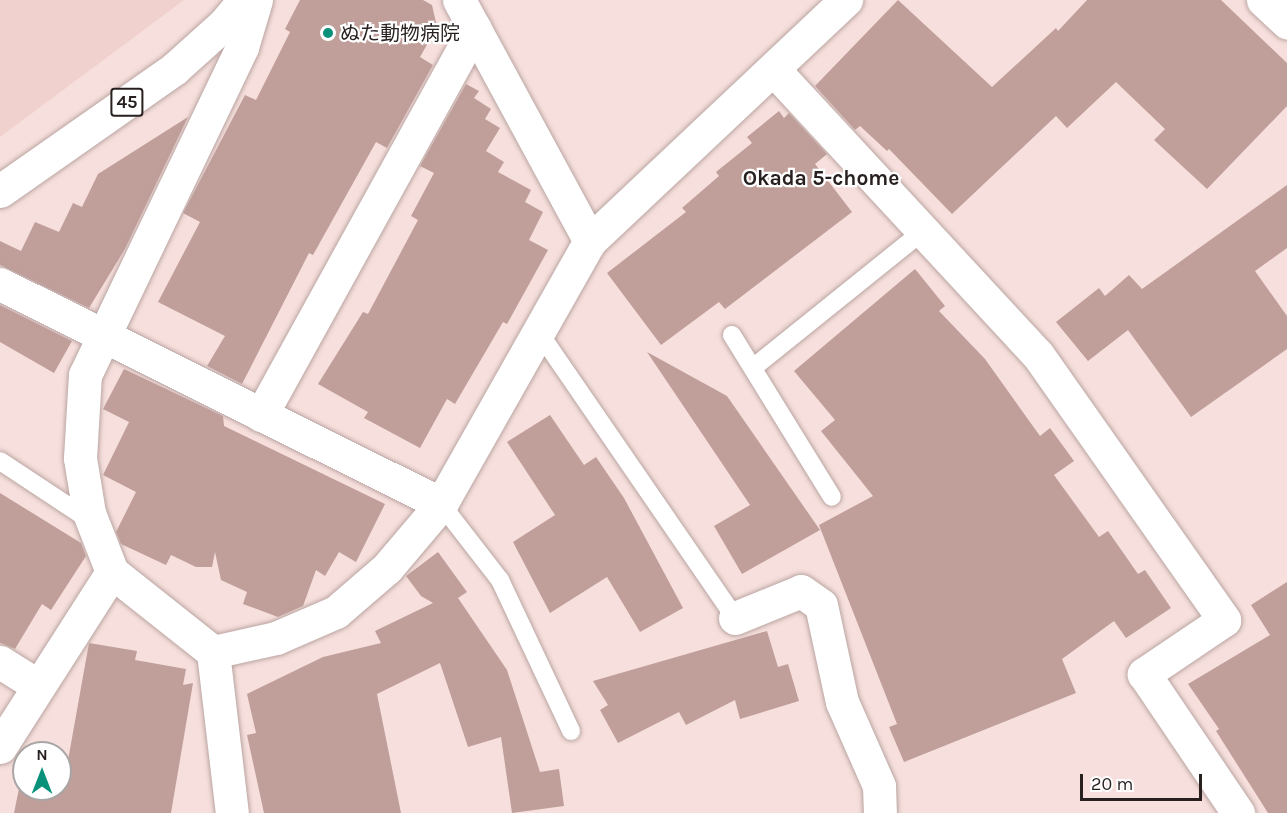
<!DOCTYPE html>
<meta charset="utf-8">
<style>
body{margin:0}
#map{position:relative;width:1287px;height:813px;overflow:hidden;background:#f6dfdc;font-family:Karla,"Noto Sans JP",sans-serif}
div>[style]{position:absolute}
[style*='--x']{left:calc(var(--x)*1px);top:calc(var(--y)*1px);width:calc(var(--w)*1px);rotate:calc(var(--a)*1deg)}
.built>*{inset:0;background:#f0d1ce}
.building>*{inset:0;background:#c09e9a}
.roads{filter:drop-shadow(0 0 2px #baa5a2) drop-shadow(0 0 2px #baa5a2)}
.lane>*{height:18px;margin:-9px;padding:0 9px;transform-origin:9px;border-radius:9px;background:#fff}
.street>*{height:33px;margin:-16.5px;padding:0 16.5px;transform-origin:16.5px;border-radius:16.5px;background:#fff}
.primary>*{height:33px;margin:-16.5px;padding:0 16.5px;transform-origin:16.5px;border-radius:16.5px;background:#fff}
.dots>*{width:16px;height:16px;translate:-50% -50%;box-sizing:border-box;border:3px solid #fff;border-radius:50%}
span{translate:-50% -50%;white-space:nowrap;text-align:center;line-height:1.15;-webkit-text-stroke:4.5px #fff;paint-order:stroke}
.shield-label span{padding:2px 4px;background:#fff;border:2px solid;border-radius:4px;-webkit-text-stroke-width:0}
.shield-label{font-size:18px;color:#281f1f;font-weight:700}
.poi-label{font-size:20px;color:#281f1f}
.left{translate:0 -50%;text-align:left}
.neighbourhood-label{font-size:21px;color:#281f1f;font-weight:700}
.north{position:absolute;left:12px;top:741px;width:60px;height:60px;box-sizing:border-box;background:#fff;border:2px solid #a9a5a5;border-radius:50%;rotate:0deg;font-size:16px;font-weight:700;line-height:24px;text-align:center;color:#281f1f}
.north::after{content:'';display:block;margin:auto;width:21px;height:27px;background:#0a917a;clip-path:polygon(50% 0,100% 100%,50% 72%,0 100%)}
.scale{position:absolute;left:1080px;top:774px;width:122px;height:27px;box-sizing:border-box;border:3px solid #281f1f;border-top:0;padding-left:8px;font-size:18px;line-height:21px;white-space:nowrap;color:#281f1f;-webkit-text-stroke:4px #fff;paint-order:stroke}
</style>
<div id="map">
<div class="built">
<div style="clip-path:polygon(0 0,184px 0,0 137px)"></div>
</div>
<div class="building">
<div style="clip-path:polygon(300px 0,423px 0,432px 5px,437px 27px,420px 57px,433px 65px,387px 148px,376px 142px,313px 255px,309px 253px,242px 384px,207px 366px,225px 336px,158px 302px,200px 222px,183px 213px,245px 95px,256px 100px,290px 32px,285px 29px)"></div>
<div style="clip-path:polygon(898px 0,992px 87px,1056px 28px,1058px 31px,1087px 0,1221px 0,1287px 63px,1287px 106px,1207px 189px,1154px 140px,1165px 129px,1116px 82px,1067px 128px,1056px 116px,952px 214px,889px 149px,887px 151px,860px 126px,855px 130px,815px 86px)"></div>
<div style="clip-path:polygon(466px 84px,479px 91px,474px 98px,491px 109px,485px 119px,500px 128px,486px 151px,504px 162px,498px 172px,531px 190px,525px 202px,543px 212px,529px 240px,548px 250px,507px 324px,503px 322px,455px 404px,447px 399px,420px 448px,364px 418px,368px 412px,318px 384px,363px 312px,368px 314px,418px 220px,411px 216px,434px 173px,420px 166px)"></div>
<div style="clip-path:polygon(779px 111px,784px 118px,789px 113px,827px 154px,815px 164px,852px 212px,725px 309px,719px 302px,661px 345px,607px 273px,686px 212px,682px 208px,719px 176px,716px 172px,752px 143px,747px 137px)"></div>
<div style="clip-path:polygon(188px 117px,125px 249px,89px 308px,0 265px,0 241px,21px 251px,35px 222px,59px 232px,73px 203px,82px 207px,98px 174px)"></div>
<div style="clip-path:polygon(1287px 185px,1287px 248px,1255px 271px,1287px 316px,1287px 349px,1191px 417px,1128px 330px,1088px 361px,1056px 322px,1099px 288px,1105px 296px,1129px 275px,1142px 289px)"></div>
<div style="clip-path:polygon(915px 269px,945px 306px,939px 311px,985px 359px,1040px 436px,1050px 428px,1074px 461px,1054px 475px,1099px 537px,1108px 531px,1138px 574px,1145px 570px,1171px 608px,1126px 638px,1114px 621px,1062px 659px,1076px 693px,904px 762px,889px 727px,897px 724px,819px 525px,873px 496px,821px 431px,835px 420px,794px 371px)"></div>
<div style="clip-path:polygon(0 305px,72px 341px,54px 373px,0 342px)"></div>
<div style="clip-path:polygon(647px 352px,727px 396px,820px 530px,742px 574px,714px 526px,750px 505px)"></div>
<div style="clip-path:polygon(124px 369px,223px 416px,224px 426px,385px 504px,356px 562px,339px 552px,325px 576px,316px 570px,303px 606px,278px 617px,243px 604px,247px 592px,221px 580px,215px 552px,212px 567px,196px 567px,171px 555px,166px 565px,121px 544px,116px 532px,136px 492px,103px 475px,129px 422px,103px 409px)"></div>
<div style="clip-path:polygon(550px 415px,584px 465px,596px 457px,624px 498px,683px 608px,640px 632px,607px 577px,550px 613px,513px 542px,555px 515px,507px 442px)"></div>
<div style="clip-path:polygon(0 493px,81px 543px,86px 556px,51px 610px,42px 604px,15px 649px,0 643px)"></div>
<div style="clip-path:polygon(438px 552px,467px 592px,458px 598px,507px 670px,540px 772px,559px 769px,564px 806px,512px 813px,501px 737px,468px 747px,440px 663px,377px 694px,401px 813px,264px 813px,247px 735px,256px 733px,247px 694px,323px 657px,381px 643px,375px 631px,433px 603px,421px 596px,406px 576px)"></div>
<div style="clip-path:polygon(1287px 582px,1287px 813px,1268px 813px,1216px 731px,1219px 729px,1188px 684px,1270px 635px,1251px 605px)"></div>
<div style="clip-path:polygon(767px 631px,778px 667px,788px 664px,799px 701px,740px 719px,735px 700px,686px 725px,679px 712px,618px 743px,600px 710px,608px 705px,593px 681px)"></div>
<div style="clip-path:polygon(89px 643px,137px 651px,135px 660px,186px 669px,183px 685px,193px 683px,171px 813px,14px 813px,23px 769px,24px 789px,60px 789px,60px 776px,65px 777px)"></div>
</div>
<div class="roads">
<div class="lane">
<div style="--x:538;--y:331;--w:348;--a:55.5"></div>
<div style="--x:732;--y:335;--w:190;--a:58.3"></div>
<div style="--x:754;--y:367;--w:217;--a:-38.8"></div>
<div style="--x:0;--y:461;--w:109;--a:33.4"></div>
<div style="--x:441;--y:504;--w:96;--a:52.2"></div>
<div style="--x:500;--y:580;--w:167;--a:64.8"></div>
</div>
<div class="street">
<div style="--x:459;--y:0;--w:274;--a:61.5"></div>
<div style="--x:1263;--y:0;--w:33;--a:43"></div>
<div style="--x:774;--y:70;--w:388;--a:47.2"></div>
<div style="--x:1038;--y:355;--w:324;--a:54.9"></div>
<div style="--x:1224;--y:620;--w:97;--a:146"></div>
<div style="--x:1144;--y:674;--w:168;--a:55.9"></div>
<div style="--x:0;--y:284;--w:493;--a:26.5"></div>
<div style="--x:261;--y:415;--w:442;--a:-61.1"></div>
<div style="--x:112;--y:572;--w:129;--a:38.4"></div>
<div style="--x:213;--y:652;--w:162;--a:83.3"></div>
<div style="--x:735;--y:618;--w:71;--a:-22.2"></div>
<div style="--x:801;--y:591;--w:24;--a:35"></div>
<div style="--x:821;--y:605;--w:99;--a:77.8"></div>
<div style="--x:842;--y:702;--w:92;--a:66.2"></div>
<div style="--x:879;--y:786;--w:27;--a:88"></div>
<div style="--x:213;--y:652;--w:65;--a:-12.5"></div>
<div style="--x:276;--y:638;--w:65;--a:-23.4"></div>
<div style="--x:336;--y:612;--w:67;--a:-40.8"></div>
<div style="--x:387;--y:568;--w:84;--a:-49.8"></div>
<div style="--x:441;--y:504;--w:302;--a:-60.5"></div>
<div style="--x:590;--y:241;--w:352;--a:-43.3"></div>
<div style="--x:0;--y:662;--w:44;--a:31.9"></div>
<div style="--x:0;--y:747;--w:208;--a:-57.4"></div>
<div style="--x:112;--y:572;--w:63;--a:-111.3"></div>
<div style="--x:89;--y:513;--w:56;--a:-99.3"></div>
<div style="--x:80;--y:458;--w:83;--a:-86.6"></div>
<div style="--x:85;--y:375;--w:364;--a:-64.4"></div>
<div style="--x:242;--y:47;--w:49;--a:-73.4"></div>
</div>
<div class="primary">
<div style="--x:0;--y:191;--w:213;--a:-35"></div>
<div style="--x:174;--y:69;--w:67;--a:-42"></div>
<div style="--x:224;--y:24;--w:31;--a:-50"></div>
</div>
</div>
<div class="dots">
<div style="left:328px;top:33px;background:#0a917a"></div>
</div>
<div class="shield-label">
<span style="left:127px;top:102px">45</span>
</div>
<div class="poi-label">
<span class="left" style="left:340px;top:33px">ぬた動物病院</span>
</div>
<div class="neighbourhood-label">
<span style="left:821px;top:178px">Okada 5-chome</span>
</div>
<div class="north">N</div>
<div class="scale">20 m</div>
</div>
